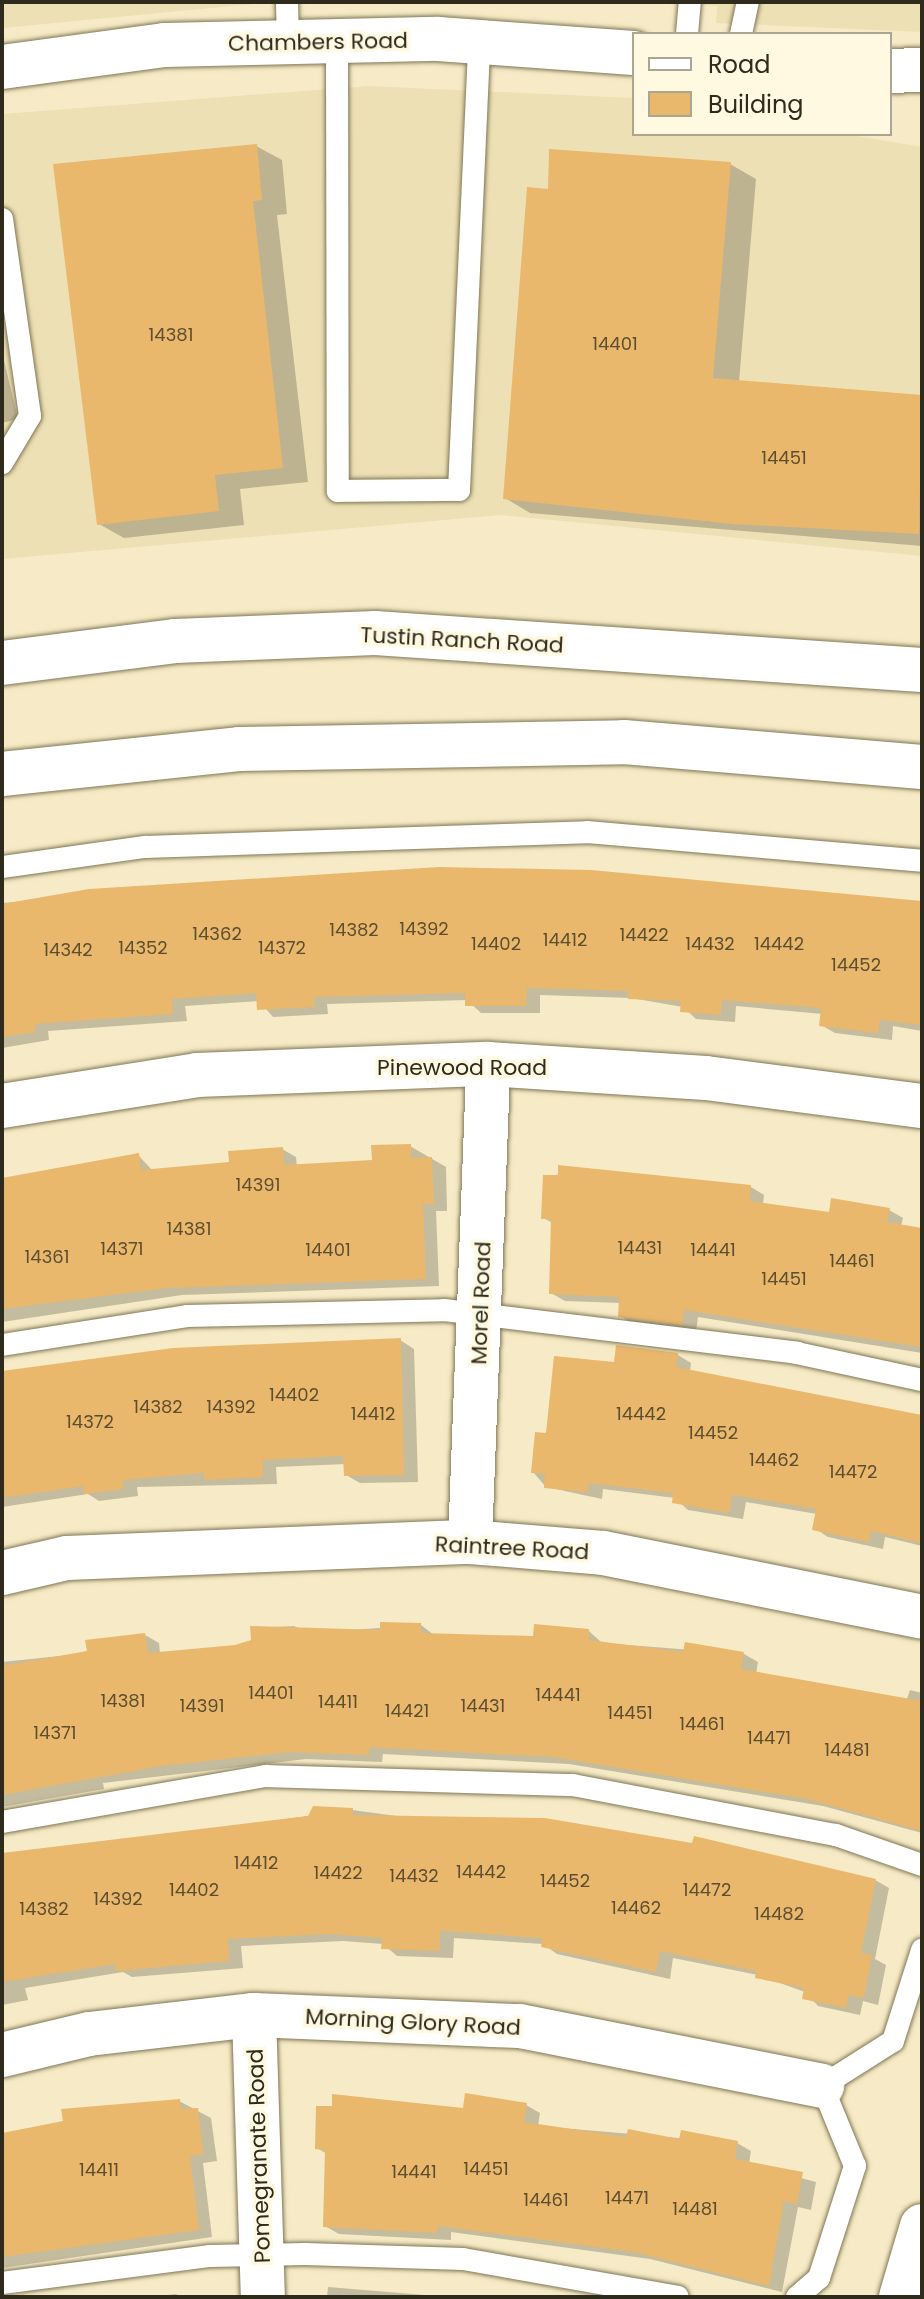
<!DOCTYPE html>
<style>
body{margin:0}
#map{position:relative;width:924px;height:2299px;overflow:hidden;background:#f6ebc6;font-family:Poppins,sans-serif}
div>[style]{position:absolute}
[style*='--x']{left:calc(var(--x)*1px);top:calc(var(--y)*1px);width:calc(var(--w)*1px);rotate:calc(var(--a)*1deg)}
.built>*{inset:0;background:#ede0b4}
.shadow>*{inset:0;background:#0003}
.building>*{inset:0;background:#e9b86c}
.roads{filter:drop-shadow(0 0 2px #807655) drop-shadow(0 0 2px #807655)}
.lane>*{height:22px;margin:-11px;padding:0 11px;transform-origin:11px;border-radius:11px;background:#fff}
.street>*{height:44px;margin:-22px;padding:0 22px;transform-origin:22px;border-radius:22px;background:#fff}
.secondary>*{height:44px;margin:-22px;padding:0 22px;transform-origin:22px;border-radius:22px;background:#fff}
.primary>*{height:44px;margin:-22px;padding:0 22px;transform-origin:22px;border-radius:22px;background:#fff}
span{translate:-50% -50%;white-space:nowrap;text-align:center;line-height:1.15;-webkit-text-stroke:7px #fff9e2;paint-order:stroke}
.number-label{font-size:18px;color:#5d4e30}
.number-label span{-webkit-text-stroke-width:0}
.street-label{font-size:22px;color:#2e2a1c}
.frame{position:absolute;inset:0;border:4px solid #2e2a1c;pointer-events:none}
.legend{position:absolute;left:632px;top:32px;width:260px;height:104px;box-sizing:border-box;background:#fff9e2;border:2px solid #aba693;margin:0;padding:10px 14px;list-style:none;font-size:24px;color:#2e2a1c}
.legend li{display:flex;align-items:center;gap:16px;height:40px}
.legend b{width:40px;border:2px solid #aba693}
</style>
<div id="map">
<div class="built">
<div style="clip-path:polygon(2px 2px,275px 2px,2px 28px)"></div>
<div style="clip-path:polygon(619px 2px,922px 2px,922px 32px,716px 23px,717px 6px)"></div>
<div style="clip-path:polygon(368px 86px,634px 98px,634px 134px,845px 134px,922px 147px,922px 556px,501px 515px,2px 559px,2px 114px)"></div>
</div>
<div class="shadow">
<div style="clip-path:polygon(256px 146px,282px 160px,287px 214px,277px 215px,308px 482px,240px 489px,244px 525px,124px 538px,99px 524px)"></div>
<div style="clip-path:polygon(730px 164px,756px 179px,739px 382px,922px 397px,922px 546px,530px 513px,505px 498px,550px 191px)"></div>
<div style="clip-path:polygon(2px 352px,18px 419px,2px 423px)"></div>
<div style="clip-path:polygon(439px 869px,922px 905px,922px 1031px,893px 1026px,892px 1040px,835px 1033px,821px 1025px,823px 1014px,736px 1006px,735px 1022px,696px 1019px,683px 1007px,631px 998px,540px 995px,540px 1013px,481px 1013px,467px 1000px,327px 1004px,328px 1014px,273px 1017px,259px 1001px,185px 1006px,187px 1021px,48px 1031px,49px 1040px,2px 1048px,2px 903px)"></div>
<div style="clip-path:polygon(410px 1146px,446px 1167px,447px 1211px,436px 1211px,439px 1286px,182px 1295px,2px 1322px,2px 1192px,138px 1155px,153px 1171px,231px 1164px,282px 1149px,296px 1157px,297px 1167px,374px 1162px)"></div>
<div style="clip-path:polygon(560px 1167px,751px 1187px,764px 1195px,763px 1205px,831px 1214px,889px 1210px,903px 1218px,901px 1226px,922px 1230px,922px 1353px,698px 1317px,696px 1332px,634px 1324px,620px 1316px,621px 1303px,565px 1301px,551px 1293px,553px 1223px,543px 1218px)"></div>
<div style="clip-path:polygon(400px 1340px,414px 1349px,418px 1482px,360px 1483px,346px 1475px,346px 1464px,276px 1467px,277px 1484px,137px 1487px,138px 1496px,99px 1501px,88px 1494px,2px 1507px,2px 1376px)"></div>
<div style="clip-path:polygon(678px 1355px,691px 1363px,690px 1372px,922px 1416px,922px 1546px,885px 1537px,883px 1549px,828px 1537px,814px 1528px,817px 1514px,746px 1502px,743px 1519px,688px 1510px,675px 1498px,603px 1489px,602px 1499px,546px 1487px,533px 1472px,548px 1435px,616px 1365px)"></div>
<div style="clip-path:polygon(421px 1625px,434px 1635px,535px 1639px,589px 1631px,602px 1643px,744px 1654px,758px 1662px,756px 1674px,907px 1699px,910px 1690px,922px 1693px,922px 1833px,823px 1806px,569px 1764px,383px 1754px,382px 1762px,306px 1759px,103px 1783px,104px 1789px,2px 1807px,2px 1662px,89px 1653px,145px 1635px,159px 1643px,160px 1654px,235px 1647px,253px 1641px,252px 1628px,294px 1626px,308px 1633px)"></div>
<div style="clip-path:polygon(352px 1810px,875px 1880px,889px 1888px,875px 1959px,886px 1965px,878px 2005px,863px 2001px,860px 2015px,818px 2006px,805px 1992px,758px 1975px,673px 1958px,670px 1979px,557px 1954px,543px 1944px,454px 1938px,453px 1958px,397px 1956px,383px 1944px,343px 1941px,241px 1946px,243px 1968px,132px 1977px,123px 1972px,25px 1988px,28px 2000px,2px 2005px,2px 1857px)"></div>
<div style="clip-path:polygon(179px 2101px,211px 2118px,217px 2161px,203px 2163px,212px 2237px,2px 2268px,2px 2135px)"></div>
<div style="clip-path:polygon(526px 2105px,540px 2113px,538px 2126px,737px 2143px,751px 2151px,749px 2164px,816px 2182px,811px 2210px,798px 2207px,782px 2292px,650px 2259px,451px 2232px,451px 2240px,339px 2234px,325px 2226px,327px 2154px,317px 2148px,464px 2110px)"></div>
<div style="clip-path:polygon(328px 2287px,449px 2297px,327px 2297px)"></div>
<div style="clip-path:polygon(176px 2294px,181px 2297px,149px 2297px)"></div>
</div>
<div class="building">
<div style="clip-path:polygon(257px 144px,262px 200px,253px 201px,283px 468px,215px 475px,219px 511px,97px 525px,53px 164px)"></div>
<div style="clip-path:polygon(549px 149px,731px 162px,713px 378px,922px 395px,919px 534px,732px 524px,503px 499px,527px 187px,548px 189px)"></div>
<div style="clip-path:polygon(439px 867px,591px 870px,922px 901px,922px 1025px,880px 1020px,878px 1033px,819px 1026px,821px 1008px,722px 1000px,721px 1015px,680px 1012px,681px 1001px,628px 999px,628px 991px,527px 988px,526px 1006px,465px 1006px,465px 993px,314px 997px,314px 1007px,257px 1010px,256px 993px,172px 999px,173px 1014px,35px 1024px,36px 1032px,2px 1037px,2px 904px,89px 889px)"></div>
<div style="clip-path:polygon(411px 1144px,411px 1158px,432px 1157px,434px 1204px,423px 1204px,426px 1279px,167px 1288px,2px 1309px,2px 1178px,139px 1153px,141px 1170px,229px 1162px,228px 1151px,283px 1147px,284px 1165px,372px 1160px,371px 1145px)"></div>
<div style="clip-path:polygon(558px 1165px,751px 1185px,750px 1201px,829px 1212px,831px 1198px,890px 1208px,887px 1222px,922px 1228px,922px 1347px,684px 1310px,682px 1325px,618px 1317px,619px 1297px,549px 1294px,551px 1219px,541px 1219px,543px 1175px,558px 1175px)"></div>
<div style="clip-path:polygon(401px 1338px,404px 1475px,344px 1476px,343px 1456px,263px 1460px,263px 1477px,204px 1480px,204px 1473px,123px 1480px,124px 1489px,84px 1494px,83px 1486px,2px 1498px,2px 1371px,173px 1348px)"></div>
<div style="clip-path:polygon(616px 1345px,678px 1353px,676px 1367px,922px 1415px,922px 1543px,871px 1531px,869px 1542px,812px 1530px,816px 1509px,732px 1495px,729px 1513px,672px 1503px,673px 1493px,589px 1483px,588px 1492px,544px 1488px,545px 1474px,531px 1473px,535px 1432px,546px 1433px,554px 1356px,614px 1362px)"></div>
<div style="clip-path:polygon(380px 1622px,421px 1623px,421px 1633px,533px 1636px,534px 1624px,589px 1629px,589px 1640px,683px 1652px,685px 1642px,744px 1652px,741px 1669px,922px 1701px,922px 1831px,807px 1799px,553px 1757px,370px 1747px,369px 1755px,291px 1752px,161px 1766px,2px 1795px,2px 1666px,87px 1651px,85px 1640px,145px 1633px,148px 1653px,235px 1645px,251px 1640px,250px 1626px,380px 1630px)"></div>
<div style="clip-path:polygon(313px 1806px,353px 1808px,353px 1815px,545px 1818px,692px 1843px,694px 1836px,876px 1879px,861px 1953px,872px 1955px,864px 1998px,849px 1995px,846px 2008px,802px 1999px,804px 1988px,755px 1978px,756px 1971px,660px 1951px,656px 1972px,541px 1947px,542px 1938px,440px 1931px,440px 1951px,381px 1949px,382px 1938px,328px 1934px,228px 1939px,229px 1961px,116px 1971px,115px 1964px,2px 1982px,2px 1853px,308px 1816px)"></div>
<div style="clip-path:polygon(465px 2093px,527px 2103px,524px 2122px,626px 2137px,628px 2129px,679px 2139px,681px 2130px,738px 2141px,735px 2159px,803px 2172px,797px 2204px,784px 2201px,769px 2286px,634px 2252px,438px 2226px,437px 2233px,323px 2227px,325px 2150px,315px 2149px,316px 2106px,332px 2106px,332px 2094px,463px 2108px)"></div>
<div style="clip-path:polygon(180px 2099px,181px 2109px,198px 2108px,203px 2154px,190px 2156px,199px 2230px,2px 2257px,2px 2133px,63px 2121px,61px 2109px)"></div>
</div>
<div class="roads">
<div class="lane">
<div style="--x:287;--y:2;--w:40;--a:88.6"></div>
<div style="--x:687;--y:34;--w:32;--a:-85"></div>
<div style="--x:741;--y:34;--w:33;--a:-78"></div>
<div style="--x:337;--y:41;--w:450;--a:89.9"></div>
<div style="--x:338;--y:491;--w:121;--a:-0.5"></div>
<div style="--x:459;--y:490;--w:448;--a:-87.4"></div>
<div style="--x:2;--y:219;--w:199;--a:81.9"></div>
<div style="--x:30;--y:416;--w:55;--a:120.8"></div>
<div style="--x:2;--y:867;--w:144;--a:-8"></div>
<div style="--x:145;--y:847;--w:442;--a:-1.9"></div>
<div style="--x:587;--y:832;--w:336;--a:4.9"></div>
<div style="--x:2;--y:1345;--w:187;--a:-8.9"></div>
<div style="--x:187;--y:1316;--w:257;--a:-1.3"></div>
<div style="--x:444;--y:1310;--w:356;--a:6.9"></div>
<div style="--x:797;--y:1353;--w:128;--a:12.2"></div>
<div style="--x:2;--y:1822;--w:268;--a:-9.9"></div>
<div style="--x:266;--y:1776;--w:307;--a:1.7"></div>
<div style="--x:573;--y:1785;--w:268;--a:10.8"></div>
<div style="--x:836;--y:1835;--w:91;--a:19.2"></div>
<div style="--x:2;--y:2283;--w:210;--a:-7.4"></div>
<div style="--x:210;--y:2256;--w:95;--a:-1.2"></div>
<div style="--x:305;--y:2254;--w:158;--a:1.8"></div>
<div style="--x:463;--y:2259;--w:218;--a:10"></div>
<div style="--x:797;--y:2297;--w:29;--a:-41"></div>
<div style="--x:819;--y:2278;--w:118;--a:-72.2"></div>
<div style="--x:855;--y:2166;--w:87;--a:-112.4"></div>
<div style="--x:822;--y:2086;--w:84;--a:-32.4"></div>
<div style="--x:893;--y:2041;--w:96;--a:-72.3"></div>
</div>
<div class="street">
<div style="--x:2;--y:1106;--w:197;--a:-9"></div>
<div style="--x:197;--y:1075;--w:291;--a:-2.2"></div>
<div style="--x:488;--y:1064;--w:218;--a:3.7"></div>
<div style="--x:706;--y:1078;--w:218;--a:7.4"></div>
<div style="--x:470;--y:1542;--w:478;--a:-87.8"></div>
<div style="--x:2;--y:1573;--w:67;--a:-13"></div>
<div style="--x:67;--y:1558;--w:403;--a:-2.3"></div>
<div style="--x:470;--y:1542;--w:133;--a:4.7"></div>
<div style="--x:603;--y:1553;--w:325;--a:11.3"></div>
<div style="--x:254;--y:2015;--w:282;--a:88.2"></div>
<div style="--x:2;--y:2055;--w:89;--a:-13.6"></div>
<div style="--x:89;--y:2034;--w:166;--a:-6.6"></div>
<div style="--x:254;--y:2015;--w:266;--a:2.4"></div>
<div style="--x:520;--y:2026;--w:308;--a:11.2"></div>
</div>
<div class="secondary">
<div style="--x:2;--y:67;--w:164;--a:-7.7"></div>
<div style="--x:165;--y:45;--w:273;--a:-1.3"></div>
<div style="--x:438;--y:39;--w:196;--a:4.1"></div>
<div style="--x:890;--y:71;--w:32;--a:-2"></div>
<div style="--x:901;--y:2297;--w:74;--a:-73.5"></div>
</div>
<div class="primary">
<div style="--x:2;--y:663;--w:174;--a:-7.2"></div>
<div style="--x:175;--y:641;--w:200;--a:-2.3"></div>
<div style="--x:375;--y:633;--w:548;--a:3.87"></div>
<div style="--x:2;--y:774;--w:238;--a:-6"></div>
<div style="--x:239;--y:749;--w:385;--a:-1"></div>
<div style="--x:624;--y:742;--w:299;--a:4.8"></div>
</div>
</div>
<div class="number-label">
<span style="left:171px;top:335px">14381</span>
<span style="left:615px;top:344px">14401</span>
<span style="left:784px;top:458px">14451</span>
<span style="left:424px;top:929px">14392</span>
<span style="left:354px;top:930px">14382</span>
<span style="left:217px;top:934px">14362</span>
<span style="left:644px;top:935px">14422</span>
<span style="left:565px;top:940px">14412</span>
<span style="left:496px;top:944px">14402</span>
<span style="left:710px;top:944px">14432</span>
<span style="left:779px;top:944px">14442</span>
<span style="left:143px;top:948px">14352</span>
<span style="left:282px;top:948px">14372</span>
<span style="left:68px;top:950px">14342</span>
<span style="left:856px;top:965px">14452</span>
<span style="left:258px;top:1185px">14391</span>
<span style="left:189px;top:1229px">14381</span>
<span style="left:640px;top:1248px">14431</span>
<span style="left:122px;top:1249px">14371</span>
<span style="left:328px;top:1250px">14401</span>
<span style="left:713px;top:1250px">14441</span>
<span style="left:47px;top:1257px">14361</span>
<span style="left:852px;top:1261px">14461</span>
<span style="left:784px;top:1279px">14451</span>
<span style="left:294px;top:1395px">14402</span>
<span style="left:158px;top:1407px">14382</span>
<span style="left:231px;top:1407px">14392</span>
<span style="left:373px;top:1414px">14412</span>
<span style="left:641px;top:1414px">14442</span>
<span style="left:90px;top:1422px">14372</span>
<span style="left:713px;top:1433px">14452</span>
<span style="left:774px;top:1460px">14462</span>
<span style="left:853px;top:1472px">14472</span>
<span style="left:271px;top:1693px">14401</span>
<span style="left:558px;top:1695px">14441</span>
<span style="left:123px;top:1701px">14381</span>
<span style="left:338px;top:1702px">14411</span>
<span style="left:202px;top:1706px">14391</span>
<span style="left:483px;top:1706px">14431</span>
<span style="left:407px;top:1711px">14421</span>
<span style="left:630px;top:1713px">14451</span>
<span style="left:702px;top:1724px">14461</span>
<span style="left:55px;top:1733px">14371</span>
<span style="left:769px;top:1738px">14471</span>
<span style="left:847px;top:1750px">14481</span>
<span style="left:256px;top:1863px">14412</span>
<span style="left:481px;top:1872px">14442</span>
<span style="left:338px;top:1873px">14422</span>
<span style="left:414px;top:1876px">14432</span>
<span style="left:565px;top:1881px">14452</span>
<span style="left:194px;top:1890px">14402</span>
<span style="left:707px;top:1890px">14472</span>
<span style="left:118px;top:1899px">14392</span>
<span style="left:636px;top:1908px">14462</span>
<span style="left:44px;top:1909px">14382</span>
<span style="left:779px;top:1914px">14482</span>
<span style="left:486px;top:2169px">14451</span>
<span style="left:99px;top:2170px">14411</span>
<span style="left:414px;top:2172px">14441</span>
<span style="left:627px;top:2198px">14471</span>
<span style="left:546px;top:2200px">14461</span>
<span style="left:695px;top:2209px">14481</span>
</div>
<div class="street-label">
<span style="left:318px;top:42px;rotate:-1deg">Chambers Road</span>
<span style="left:462px;top:640px;rotate:3deg">Tustin Ranch Road</span>
<span style="left:462px;top:1068px">Pinewood Road</span>
<span style="left:481px;top:1303px;rotate:-88deg">Morel Road</span>
<span style="left:512px;top:1548px;rotate:3deg">Raintree Road</span>
<span style="left:413px;top:2022px;rotate:3deg">Morning Glory Road</span>
<span style="left:259px;top:2156px;rotate:-92deg">Pomegranate Road</span>
</div>
<div class="frame"></div>
<ul class="legend">
<li><b style="height:10px;background:#fff"></b>Road</li>
<li><b style="height:22px;background:#e9b86c"></b>Building</li>
</ul>
</div>
